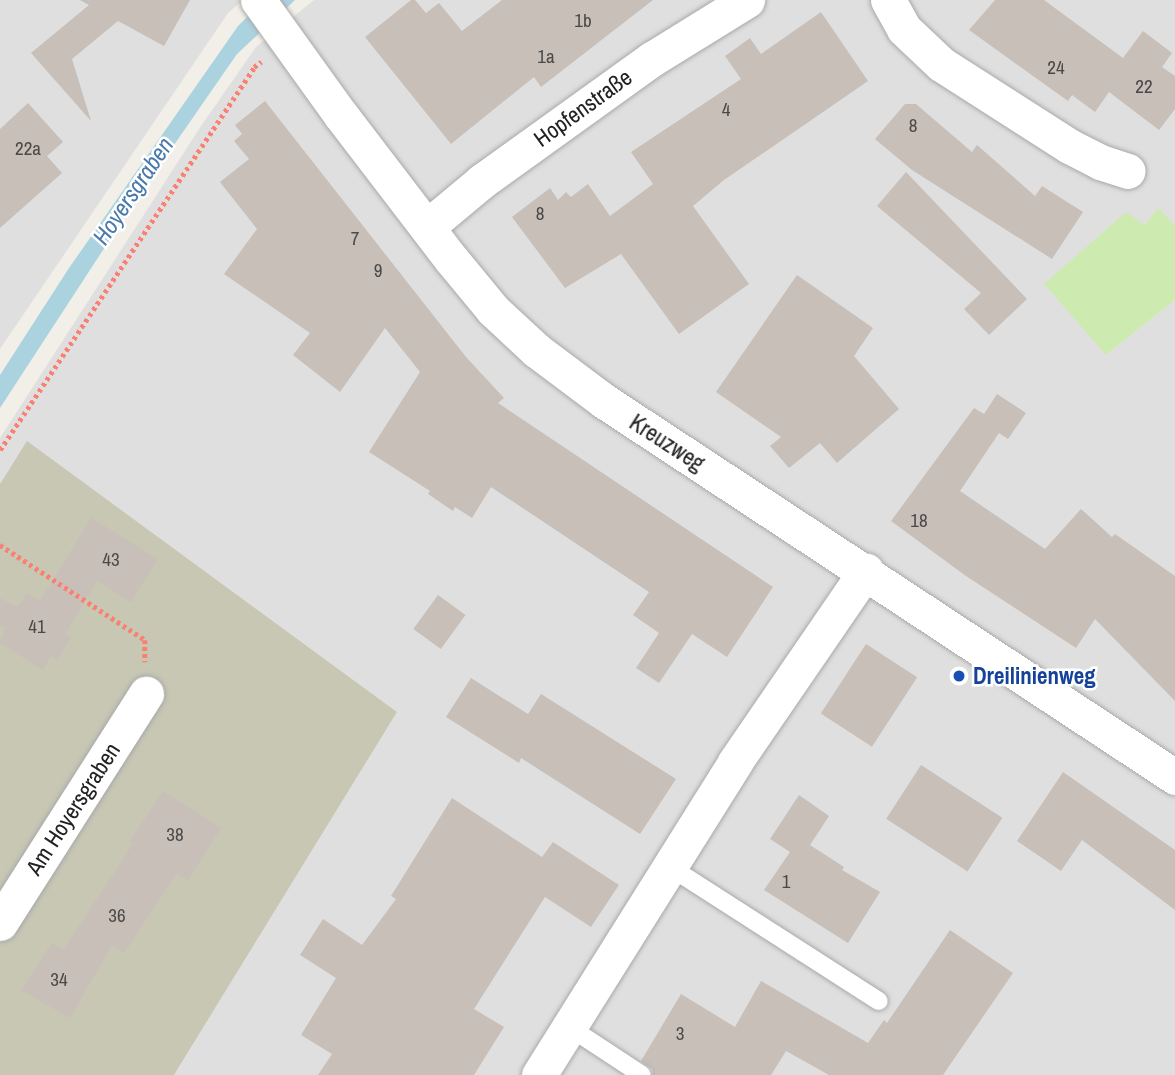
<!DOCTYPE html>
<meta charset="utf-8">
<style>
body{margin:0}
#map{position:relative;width:1175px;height:1075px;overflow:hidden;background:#f2efe9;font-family:"Archivo Narrow",sans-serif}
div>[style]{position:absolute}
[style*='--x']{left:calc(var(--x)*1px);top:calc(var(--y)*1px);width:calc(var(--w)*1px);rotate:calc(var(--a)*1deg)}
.residential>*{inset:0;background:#e0dfdf}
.construction>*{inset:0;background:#c7c7b4}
.grass>*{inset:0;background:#cdebb0}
.water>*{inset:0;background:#aad3df}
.building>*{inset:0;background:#c7bfb8;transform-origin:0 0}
.path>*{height:4.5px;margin-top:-2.25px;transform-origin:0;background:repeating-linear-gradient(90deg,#fa8072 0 3.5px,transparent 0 7px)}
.roads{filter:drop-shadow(0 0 2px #a9a9a9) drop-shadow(0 0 2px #a9a9a9)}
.service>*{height:18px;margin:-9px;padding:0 9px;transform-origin:9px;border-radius:9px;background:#fff}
.minor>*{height:35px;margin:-17.5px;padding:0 17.5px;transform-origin:17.5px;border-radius:17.5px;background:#fff}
.dots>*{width:19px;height:19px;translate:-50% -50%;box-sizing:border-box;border:4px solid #fff;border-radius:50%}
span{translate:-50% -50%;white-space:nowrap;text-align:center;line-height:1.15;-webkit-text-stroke:5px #fff;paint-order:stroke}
.number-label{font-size:19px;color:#4b4948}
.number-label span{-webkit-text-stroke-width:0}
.street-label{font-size:23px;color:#222}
.transit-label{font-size:23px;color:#164399;font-weight:700}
.left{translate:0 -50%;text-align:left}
.water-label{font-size:24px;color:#4a7aab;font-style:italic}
</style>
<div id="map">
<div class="residential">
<div style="clip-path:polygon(0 0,243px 0,228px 13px,0 349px)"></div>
<div style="clip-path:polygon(314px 0,1175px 0,1175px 225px,1158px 209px,1106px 355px,1175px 300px,1175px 1075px,174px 1075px,397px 712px,28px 442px,0 484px,0 438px,201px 126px,256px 47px)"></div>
</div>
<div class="construction">
<div style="clip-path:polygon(27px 441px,397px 712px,174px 1075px,0 1075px,0 484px)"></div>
</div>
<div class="grass">
<div style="clip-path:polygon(1158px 208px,1175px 225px,1175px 300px,1106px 355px,1044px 284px,1126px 212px,1145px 225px)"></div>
</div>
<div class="water">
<div style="clip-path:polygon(264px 0,295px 0,237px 54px,133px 204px,0 408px,0 375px,69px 268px,238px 26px)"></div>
</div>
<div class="building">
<div style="clip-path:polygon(80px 0,190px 0,164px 46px,118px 21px,72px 59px,91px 121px,31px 53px,89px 5px)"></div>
<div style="clip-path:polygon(411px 0,415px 0,426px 13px,439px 3px,462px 31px,502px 0,653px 0,541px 87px,534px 77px,451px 144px,365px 37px)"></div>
<div style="clip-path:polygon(995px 0,1044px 0,1123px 58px,1143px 31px,1172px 53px,1162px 67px,1175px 76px,1175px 109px,1159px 130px,1109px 92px,1095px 112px,1072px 95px,1068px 101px,969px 30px)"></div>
<div style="clip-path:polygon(821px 12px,868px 81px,724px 180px,693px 206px,749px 284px,679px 334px,621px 254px,565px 288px,512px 217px,550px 188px,558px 200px,566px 192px,571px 197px,588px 184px,610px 216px,653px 184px,631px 152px,741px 79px,725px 56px,750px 38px,761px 54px)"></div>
<div style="clip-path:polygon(265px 101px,466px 357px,504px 398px,498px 403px,773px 587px,727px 657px,692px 634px,659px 683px,636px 668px,659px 633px,633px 615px,649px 592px,491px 487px,472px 518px,455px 507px,453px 511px,428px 494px,430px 491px,369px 452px,420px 372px,385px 328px,340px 392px,293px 355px,310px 333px,224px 274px,257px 229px,220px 182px,249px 159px,234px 141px,242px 134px,235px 125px)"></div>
<div style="clip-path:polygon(28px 103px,63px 142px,47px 156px,62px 173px,0 228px,0 129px)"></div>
<div style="clip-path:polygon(905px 104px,916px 104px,972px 152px,977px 145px,1035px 196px,1042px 186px,1083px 212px,1052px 259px,912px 170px,875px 139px)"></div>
<div style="clip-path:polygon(906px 172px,1027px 299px,989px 335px,964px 309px,981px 293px,877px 206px)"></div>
<div style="clip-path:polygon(797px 275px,873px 328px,854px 356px,899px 409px,837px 463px,820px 443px,789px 468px,770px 446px,781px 437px,716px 392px)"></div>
<div style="clip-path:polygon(997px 394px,1026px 413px,1008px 439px,999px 433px,960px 491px,1045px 549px,1081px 509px,1112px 537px,1115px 534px,1175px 576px,1175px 701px,1095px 619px,1076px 648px,966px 576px,891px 521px,974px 408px,984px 414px)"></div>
<div style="clip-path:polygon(91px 518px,158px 559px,131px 602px,97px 581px,65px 634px,71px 637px,57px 660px,51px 656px,43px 670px,0 643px,5px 628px,0 625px,0 598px,18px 607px,27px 593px,40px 601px)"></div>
<div style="left:438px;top:595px;width:34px;height:42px;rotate:36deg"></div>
<div style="left:866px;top:644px;width:61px;height:83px;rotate:33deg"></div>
<div style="clip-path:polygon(471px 678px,528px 714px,541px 694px,676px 779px,640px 834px,521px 758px,519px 763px,446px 717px)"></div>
<div style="left:921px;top:765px;width:97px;height:64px;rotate:33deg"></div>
<div style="clip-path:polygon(1063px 772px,1175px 850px,1175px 910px,1082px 840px,1061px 871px,1017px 841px)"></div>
<div style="clip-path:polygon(163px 791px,221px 828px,188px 880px,177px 873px,124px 953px,112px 945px,70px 1018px,21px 990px,52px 943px,63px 950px,133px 844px,129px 842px)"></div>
<div style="clip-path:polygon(799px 795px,829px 816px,810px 845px,844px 867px,842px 870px,880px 892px,848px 943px,764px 890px,790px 852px,770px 839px)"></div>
<div style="clip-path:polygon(452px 798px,542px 857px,553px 842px,619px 885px,591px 927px,545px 897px,474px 1009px,504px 1027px,474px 1075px,318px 1075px,332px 1054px,301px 1035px,336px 978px,300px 955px,323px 919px,362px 945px,396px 899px,391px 896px)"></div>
<div style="clip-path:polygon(950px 930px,1013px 973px,943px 1075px,829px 1075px,786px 1051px,771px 1075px,653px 1075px,652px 1069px,641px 1061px,681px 994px,735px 1027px,761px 981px,868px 1043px,884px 1020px,887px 1023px)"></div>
</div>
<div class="path">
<div style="--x:0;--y:450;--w:460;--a:-56.4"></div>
<div style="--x:254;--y:67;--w:9;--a:-36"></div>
<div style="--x:0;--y:545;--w:173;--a:33.2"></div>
<div style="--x:145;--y:640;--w:22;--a:90"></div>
</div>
<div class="roads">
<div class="service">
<div style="--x:670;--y:867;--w:248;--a:32.7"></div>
<div style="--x:569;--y:1027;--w:87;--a:33.3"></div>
</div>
<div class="minor">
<div style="--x:258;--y:0;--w:140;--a:54.3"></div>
<div style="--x:340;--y:114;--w:183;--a:52.6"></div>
<div style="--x:451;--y:259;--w:66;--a:50.5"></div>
<div style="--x:493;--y:310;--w:59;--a:42.9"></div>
<div style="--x:536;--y:350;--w:85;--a:36.9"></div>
<div style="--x:604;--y:401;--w:684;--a:33.36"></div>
<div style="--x:888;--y:0;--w:33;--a:61"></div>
<div style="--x:904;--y:29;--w:51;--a:43.4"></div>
<div style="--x:941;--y:64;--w:152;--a:32.6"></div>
<div style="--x:1069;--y:146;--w:35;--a:27"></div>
<div style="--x:1100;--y:162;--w:29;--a:18"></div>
<div style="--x:427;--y:227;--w:72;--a:-39.9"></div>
<div style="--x:482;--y:181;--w:209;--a:-35.7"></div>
<div style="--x:652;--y:59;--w:112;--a:-31.8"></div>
<div style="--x:0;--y:923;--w:272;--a:-57.5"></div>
<div style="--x:539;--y:1075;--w:369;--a:-57.9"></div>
<div style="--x:735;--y:762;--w:232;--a:-55.6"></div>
</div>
</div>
<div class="dots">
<div style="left:959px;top:676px;background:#1a4fb4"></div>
</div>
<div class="number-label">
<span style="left:583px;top:21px">1b</span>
<span style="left:546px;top:57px">1a</span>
<span style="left:1056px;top:68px">24</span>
<span style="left:1144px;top:87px">22</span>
<span style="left:726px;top:110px">4</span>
<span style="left:913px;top:126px">8</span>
<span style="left:28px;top:149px">22a</span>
<span style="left:540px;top:214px">8</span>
<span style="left:355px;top:239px">7</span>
<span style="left:378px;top:271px">9</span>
<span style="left:919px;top:521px">18</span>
<span style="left:111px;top:560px">43</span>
<span style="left:37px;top:627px">41</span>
<span style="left:175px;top:835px">38</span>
<span style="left:786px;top:882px">1</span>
<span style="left:117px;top:916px">36</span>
<span style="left:59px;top:980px">34</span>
<span style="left:680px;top:1034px">3</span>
</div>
<div class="street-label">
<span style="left:583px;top:108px;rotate:-36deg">Hopfenstraße</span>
<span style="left:667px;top:443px;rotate:33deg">Kreuzweg</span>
<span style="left:73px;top:809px;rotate:-57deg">Am Hoyersgraben</span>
</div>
<div class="transit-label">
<span class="left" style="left:973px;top:676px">Dreilinienweg</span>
</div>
<div class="water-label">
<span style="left:133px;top:191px;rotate:-56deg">Hoyersgraben</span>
</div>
</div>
